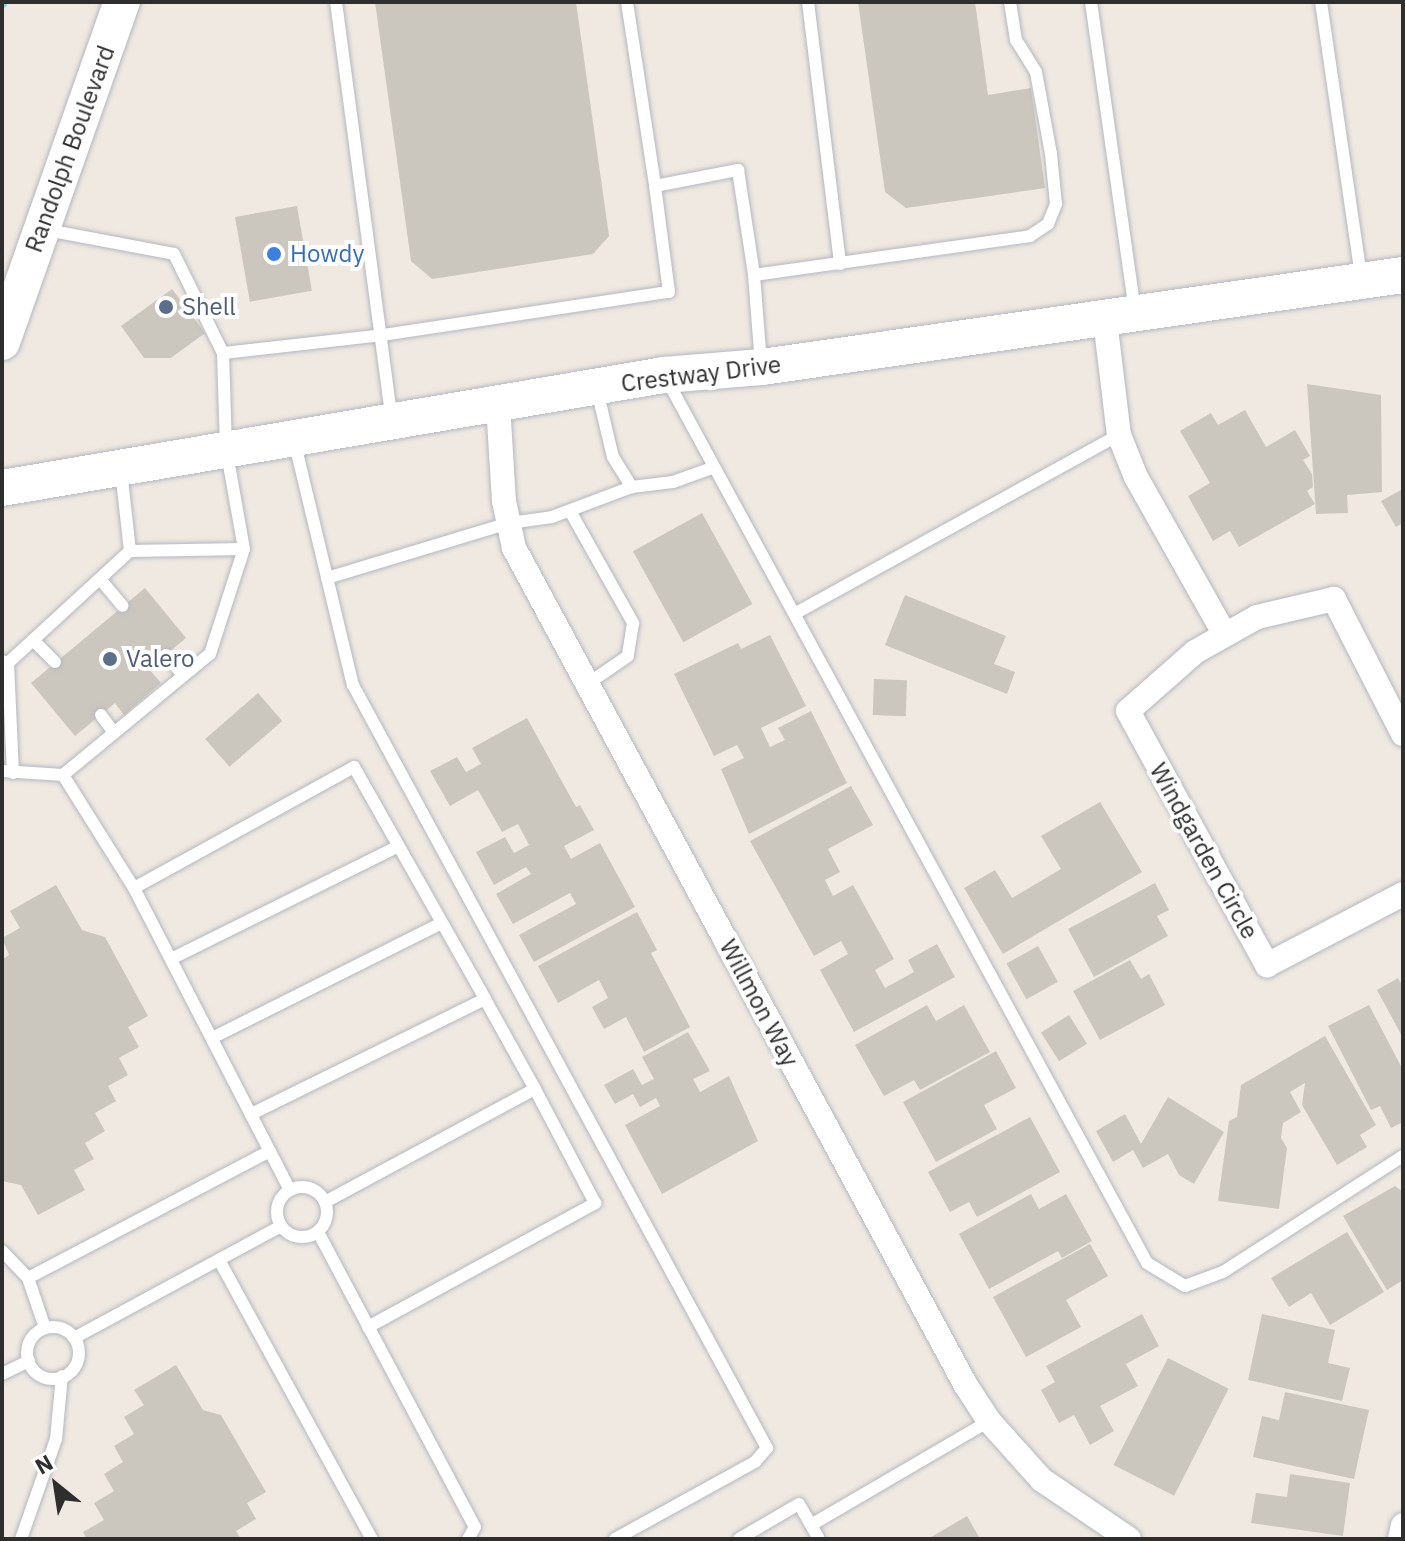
<!DOCTYPE html>
<style>
body{margin:0}
#map{position:relative;width:1405px;height:1541px;overflow:hidden;background:#efe9e1;font-family:"IBM Plex Sans",sans-serif}
div>[style]{position:absolute}
[style*='--x']{left:calc(var(--x)*1px);top:calc(var(--y)*1px);width:calc(var(--w)*1px);rotate:calc(var(--a)*1deg)}
.stream>*{height:9px;margin:-4.5px;padding:0 4.5px;transform-origin:4.5px;border-radius:4.5px;background:#75cff0}
.building>*{inset:0;background:#cbc7bf;transform-origin:0 0}
.roads{filter:drop-shadow(0 0 2px #b4b7c1) drop-shadow(0 0 2px #b4b7c1)}
.service>*{height:12px;margin:-6px;padding:0 6px;transform-origin:6px;border-radius:6px;background:#fff}
.service>.ring{margin:-6px;padding:0;box-sizing:content-box;background:none;border:12px solid #fff;border-radius:50%}
.minor>*{height:24px;margin:-12px;padding:0 12px;transform-origin:12px;border-radius:12px;background:#fff}
.secondary>*{height:36px;margin:-18px;padding:0 18px;transform-origin:18px;border-radius:18px;background:#fff}
.dots>*{width:22px;height:22px;translate:-50% -50%;box-sizing:border-box;border:4px solid #fff;border-radius:50%}
span{translate:-50% -50%;white-space:nowrap;text-align:center;line-height:1.15;-webkit-text-stroke:8px #fff;paint-order:stroke}
.street-label{font-size:24px;color:#2e2e2e}
.shop-label{font-size:24px;color:#366cbe}
.left{translate:0 -50%;text-align:left}
.service-label{font-size:24px;color:#4e5e75}
.frame{position:absolute;inset:0;border:4px solid #2e2e2e;pointer-events:none}
.north{position:absolute;left:16px;top:1445px;width:80px;height:80px;-webkit-text-stroke:6px #fff;paint-order:stroke;rotate:330deg;font-size:22px;font-weight:700;line-height:32px;text-align:center;color:#2e2e2e}
.north::after{content:'';display:block;margin:auto;width:28px;height:36px;background:#2e2e2e;clip-path:polygon(50% 0,100% 100%,50% 72%,0 100%)}
</style>
<div id="map">
<div class="stream">
<div style="--x:2;--y:3;--w:1;--a:-90"></div>
</div>
<div class="building">
<div style="clip-path:polygon(375px 2px,576px 2px,609px 236px,593px 254px,432px 279px,411px 261px)"></div>
<div style="clip-path:polygon(858px 2px,975px 2px,988px 95px,1031px 88px,1045px 188px,906px 208px,885px 192px)"></div>
<div style="left:297px;top:206px;width:86px;height:63px;rotate:80deg"></div>
<div style="clip-path:polygon(172px 289px,205px 333px,171px 358px,144px 358px,121px 326px)"></div>
<div style="clip-path:polygon(1307px 384px,1381px 395px,1382px 492px,1347px 495px,1348px 513px,1316px 514px)"></div>
<div style="clip-path:polygon(1245px 410px,1266px 447px,1295px 430px,1310px 456px,1303px 460px,1312px 474px,1313px 487px,1307px 491px,1315px 504px,1239px 547px,1230px 531px,1213px 541px,1188px 496px,1210px 483px,1180px 431px,1211px 413px,1218px 425px)"></div>
<div style="clip-path:polygon(1403px 489px,1403px 523px,1396px 527px,1381px 501px)"></div>
<div style="left:702px;top:513px;width:104px;height:79px;rotate:61deg"></div>
<div style="clip-path:polygon(145px 588px,186px 638px,149px 669px,161px 683px,124px 715px,115px 703px,75px 736px,31px 683px)"></div>
<div style="clip-path:polygon(905px 595px,1006px 636px,994px 664px,1015px 672px,1007px 694px,885px 645px)"></div>
<div style="clip-path:polygon(770px 635px,806px 706px,761px 728px,770px 747px,785px 740px,778px 728px,811px 711px,847px 783px,749px 834px,721px 769px,744px 758px,737px 745px,714px 756px,674px 674px,738px 643px,741px 649px)"></div>
<div style="left:874px;top:679px;width:33px;height:36px;rotate:2deg"></div>
<div style="left:258px;top:693px;width:37px;height:70px;rotate:49deg"></div>
<div style="clip-path:polygon(527px 718px,576px 807px,580px 805px,594px 830px,564px 846px,571px 859px,600px 843px,635px 907px,534px 962px,519px 935px,576px 904px,570px 893px,513px 924px,496px 894px,531px 874px,526px 867px,494px 885px,476px 852px,505px 837px,514px 853px,529px 845px,518px 824px,502px 832px,478px 790px,450px 806px,430px 771px,457px 757px,466px 772px,481px 764px,472px 748px)"></div>
<div style="clip-path:polygon(851px 786px,873px 825px,828px 849px,840px 872px,825px 880px,833px 896px,853px 885px,894px 959px,875px 970px,885px 988px,914px 972px,908px 960px,937px 944px,955px 977px,854px 1032px,820px 970px,848px 954px,841px 941px,814px 956px,750px 841px)"></div>
<div style="clip-path:polygon(1100px 802px,1142px 872px,1003px 954px,964px 888px,995px 870px,1012px 898px,1061px 869px,1041px 836px)"></div>
<div style="clip-path:polygon(1155px 883px,1169px 910px,1157px 916px,1168px 936px,1094px 977px,1068px 929px)"></div>
<div style="clip-path:polygon(56px 885px,82px 930px,105px 937px,148px 1016px,128px 1027px,139px 1047px,119px 1058px,128px 1075px,108px 1086px,116px 1101px,95px 1113px,105px 1131px,85px 1143px,94px 1159px,74px 1170px,85px 1190px,38px 1215px,21px 1185px,2px 1181px,2px 960px,9px 955px,2px 938px,20px 928px,10px 911px)"></div>
<div style="clip-path:polygon(637px 912px,657px 950px,651px 953px,690px 1027px,644px 1052px,626px 1017px,604px 1029px,592px 1007px,608px 998px,599px 980px,558px 1003px,538px 966px)"></div>
<div style="left:1038px;top:946px;width:41px;height:36px;rotate:61deg"></div>
<div style="clip-path:polygon(1130px 960px,1141px 979px,1149px 974px,1165px 1005px,1100px 1040px,1073px 991px)"></div>
<div style="clip-path:polygon(1398px 978px,1403px 987px,1403px 1038px,1377px 990px)"></div>
<div style="clip-path:polygon(927px 1005px,936px 1021px,964px 1005px,990px 1052px,920px 1090px,914px 1080px,884px 1096px,855px 1045px)"></div>
<div style="clip-path:polygon(1369px 1005px,1403px 1070px,1403px 1122px,1391px 1128px,1380px 1106px,1371px 1110px,1328px 1026px)"></div>
<div style="left:1069px;top:1015px;width:34px;height:33px;rotate:58deg"></div>
<div style="clip-path:polygon(688px 1032px,710px 1071px,693px 1079px,700px 1092px,729px 1076px,758px 1141px,662px 1194px,625px 1125px,660px 1106px,656px 1098px,640px 1107px,633px 1094px,615px 1104px,604px 1085px,633px 1069px,642px 1085px,654px 1079px,642px 1057px)"></div>
<div style="clip-path:polygon(1325px 1036px,1376px 1125px,1360px 1135px,1367px 1147px,1337px 1165px,1302px 1105px,1305px 1083px,1290px 1092px,1301px 1112px,1283px 1123px,1281px 1138px,1287px 1148px,1279px 1209px,1218px 1201px,1229px 1121px,1237px 1117px,1241px 1085px)"></div>
<div style="clip-path:polygon(996px 1051px,1016px 1088px,984px 1105px,997px 1129px,936px 1162px,903px 1102px)"></div>
<div style="clip-path:polygon(1168px 1097px,1224px 1132px,1194px 1184px,1179px 1175px,1168px 1154px,1143px 1168px,1133px 1150px,1113px 1162px,1096px 1131px,1125px 1114px,1141px 1144px)"></div>
<div style="clip-path:polygon(1030px 1117px,1060px 1172px,977px 1217px,969px 1202px,950px 1212px,928px 1172px)"></div>
<div style="clip-path:polygon(1395px 1186px,1403px 1192px,1403px 1280px,1387px 1290px,1343px 1216px)"></div>
<div style="clip-path:polygon(1031px 1194px,1039px 1209px,1066px 1194px,1092px 1241px,1062px 1258px,1058px 1251px,989px 1289px,959px 1234px)"></div>
<div style="clip-path:polygon(1347px 1232px,1384px 1292px,1330px 1325px,1311px 1293px,1289px 1307px,1271px 1278px)"></div>
<div style="clip-path:polygon(1090px 1244px,1108px 1276px,1066px 1300px,1081px 1327px,1026px 1357px,993px 1297px)"></div>
<div style="clip-path:polygon(1142px 1314px,1159px 1346px,1126px 1364px,1138px 1386px,1100px 1406px,1114px 1431px,1090px 1445px,1074px 1415px,1059px 1423px,1041px 1390px,1055px 1382px,1046px 1366px)"></div>
<div style="clip-path:polygon(1262px 1314px,1335px 1330px,1328px 1363px,1350px 1368px,1342px 1401px,1248px 1380px)"></div>
<div style="left:1168px;top:1358px;width:68px;height:120px;rotate:27deg"></div>
<div style="clip-path:polygon(176px 1365px,203px 1410px,221px 1415px,266px 1492px,247px 1503px,256px 1519px,236px 1531px,241px 1539px,87px 1539px,83px 1532px,104px 1520px,94px 1503px,114px 1491px,104px 1474px,123px 1462px,114px 1446px,134px 1434px,124px 1417px,144px 1405px,134px 1390px)"></div>
<div style="clip-path:polygon(1285px 1392px,1369px 1410px,1354px 1479px,1253px 1457px,1262px 1416px,1279px 1420px)"></div>
<div style="clip-path:polygon(1290px 1474px,1350px 1483px,1343px 1536px,1251px 1523px,1256px 1493px,1287px 1497px)"></div>
<div style="clip-path:polygon(967px 1516px,980px 1539px,928px 1539px)"></div>
</div>
<div class="roads">
<div class="service">
<div style="--x:336;--y:2;--w:421;--a:82.4"></div>
<div style="--x:627;--y:2;--w:186;--a:81.3"></div>
<div style="--x:808;--y:2;--w:264;--a:83"></div>
<div style="--x:1091;--y:2;--w:313;--a:81.9"></div>
<div style="--x:1321;--y:2;--w:277;--a:81.7"></div>
<div style="--x:47;--y:230;--w:129;--a:10.7"></div>
<div style="--x:174;--y:254;--w:110;--a:63.7"></div>
<div style="--x:223;--y:353;--w:161;--a:-6.4"></div>
<div style="--x:383;--y:335;--w:289;--a:-8.6"></div>
<div style="--x:669;--y:292;--w:107;--a:-97.5"></div>
<div style="--x:655;--y:186;--w:85;--a:-10.9"></div>
<div style="--x:738;--y:170;--w:106;--a:81.3"></div>
<div style="--x:761;--y:364;--w:89;--a:-94.5"></div>
<div style="--x:754;--y:275;--w:279;--a:-8"></div>
<div style="--x:1030;--y:236;--w:22;--a:-34"></div>
<div style="--x:1048;--y:224;--w:22;--a:-68"></div>
<div style="--x:1056;--y:204;--w:50;--a:-95.7"></div>
<div style="--x:1051;--y:154;--w:83;--a:-100.4"></div>
<div style="--x:1036;--y:72;--w:38;--a:-122"></div>
<div style="--x:1016;--y:40;--w:38;--a:-99"></div>
<div style="--x:667;--y:380;--w:1005;--a:61.47"></div>
<div style="--x:1147;--y:1263;--w:44;--a:31.2"></div>
<div style="--x:1185;--y:1286;--w:40;--a:-20.2"></div>
<div style="--x:1223;--y:1272;--w:214;--a:-32.8"></div>
<div style="--x:597;--y:390;--w:69;--a:76.6"></div>
<div style="--x:613;--y:457;--w:36;--a:58"></div>
<div style="--x:632;--y:487;--w:41;--a:-7"></div>
<div style="--x:673;--y:482;--w:41;--a:-19.7"></div>
<div style="--x:294;--y:440;--w:252;--a:76.5"></div>
<div style="--x:353;--y:685;--w:868;--a:61.52"></div>
<div style="--x:767;--y:1448;--w:18;--a:131"></div>
<div style="--x:755;--y:1462;--w:160;--a:151.2"></div>
<div style="--x:570;--y:511;--w:129;--a:60.6"></div>
<div style="--x:633;--y:623;--w:33;--a:99"></div>
<div style="--x:628;--y:656;--w:51;--a:145.4"></div>
<div style="--x:130;--y:551;--w:114;--a:-1"></div>
<div style="--x:327;--y:578;--w:190;--a:-16.8"></div>
<div style="--x:509;--y:523;--w:43;--a:-7.9"></div>
<div style="--x:552;--y:517;--w:85;--a:-20.6"></div>
<div style="--x:100;--y:579;--w:35;--a:50"></div>
<div style="--x:796;--y:613;--w:369;--a:-28.9"></div>
<div style="--x:33;--y:640;--w:31;--a:45"></div>
<div style="--x:166;--y:655;--w:26;--a:50"></div>
<div style="--x:2;--y:661;--w:6;--a:18"></div>
<div style="--x:8;--y:663;--w:166;--a:-42.6"></div>
<div style="--x:130;--y:551;--w:81;--a:-96.4"></div>
<div style="--x:8;--y:663;--w:110;--a:87.4"></div>
<div style="--x:101;--y:715;--w:22;--a:54"></div>
<div style="--x:2;--y:771;--w:61;--a:3.8"></div>
<div style="--x:63;--y:775;--w:190;--a:-39.5"></div>
<div style="--x:210;--y:654;--w:110;--a:-72.1"></div>
<div style="--x:244;--y:549;--w:103;--a:-100.1"></div>
<div style="--x:226;--y:448;--w:95;--a:-91.8"></div>
<div style="--x:63;--y:775;--w:133;--a:57.9"></div>
<div style="--x:134;--y:888;--w:251;--a:-28.8"></div>
<div style="--x:354;--y:767;--w:266;--a:60.5"></div>
<div style="--x:485;--y:999;--w:261;--a:153.8"></div>
<div style="--x:134;--y:888;--w:340;--a:62.7"></div>
<div style="--x:171;--y:959;--w:254;--a:-26.4"></div>
<div style="--x:212;--y:1038;--w:255;--a:-26.6"></div>
<div class="ring" style="left:277px;top:1187px;width:38px;height:38px"></div>
<div style="--x:325;--y:1202;--w:238;--a:-28.3"></div>
<div style="--x:535;--y:1089;--w:103;--a:-119.1"></div>
<div style="--x:318;--y:1232;--w:334;--a:62"></div>
<div style="--x:475;--y:1527;--w:14;--a:120"></div>
<div style="--x:2;--y:1251;--w:37;--a:46"></div>
<div style="--x:28;--y:1278;--w:273;--a:-27.7"></div>
<div style="--x:219;--y:1260;--w:318;--a:61.3"></div>
<div style="--x:28;--y:1278;--w:53;--a:71.2"></div>
<div style="--x:368;--y:1327;--w:259;--a:-28.6"></div>
<div style="--x:595;--y:1203;--w:129;--a:-117.8"></div>
<div class="ring" style="left:27px;top:1327px;width:40px;height:40px"></div>
<div style="--x:74;--y:1338;--w:235;--a:-28.4"></div>
<div style="--x:2;--y:1374;--w:30;--a:-26"></div>
<div style="--x:811;--y:1525;--w:206;--a:-30.3"></div>
<div style="--x:21;--y:1539;--w:106;--a:-70.7"></div>
<div style="--x:56;--y:1439;--w:63;--a:-84.6"></div>
<div style="--x:739;--y:1539;--w:69;--a:-30.3"></div>
<div style="--x:799;--y:1504;--w:40;--a:60.3"></div>
</div>
<div class="minor">
<div style="--x:1105;--y:320;--w:116;--a:83.1"></div>
<div style="--x:1119;--y:435;--w:45;--a:68"></div>
<div style="--x:1136;--y:477;--w:181;--a:60.6"></div>
<div style="--x:498;--y:404;--w:97;--a:86.5"></div>
<div style="--x:504;--y:501;--w:48;--a:78"></div>
<div style="--x:514;--y:548;--w:950;--a:61.65"></div>
<div style="--x:965;--y:1384;--w:44;--a:57"></div>
<div style="--x:989;--y:1421;--w:79;--a:48.1"></div>
<div style="--x:1042;--y:1480;--w:105;--a:34.1"></div>
<div style="--x:1403;--y:734;--w:152;--a:-117.1"></div>
<div style="--x:1334;--y:599;--w:79;--a:166.8"></div>
<div style="--x:1257;--y:617;--w:71;--a:150.6"></div>
<div style="--x:1195;--y:652;--w:89;--a:138.6"></div>
<div style="--x:1128;--y:711;--w:290;--a:61.3"></div>
<div style="--x:1267;--y:965;--w:153;--a:-27.6"></div>
<div style="--x:1400;--y:1539;--w:14;--a:-78"></div>
</div>
<div class="secondary">
<div style="--x:2;--y:342;--w:361;--a:-70.6"></div>
<div style="--x:2;--y:488;--w:672;--a:-9.69"></div>
<div style="--x:664;--y:375;--w:98;--a:-4.7"></div>
<div style="--x:762;--y:367;--w:648;--a:-8.17"></div>
</div>
</div>
<div class="dots">
<div style="left:274px;top:254px;background:#3f7fe0"></div>
<div style="left:166px;top:307px;background:#5c6f8a"></div>
<div style="left:110px;top:659px;background:#5c6f8a"></div>
</div>
<div class="street-label">
<span style="left:70px;top:149px;rotate:-70deg">Randolph Boulevard</span>
<span style="left:701px;top:374px;rotate:-7deg">Crestway Drive</span>
<span style="left:1204px;top:851px;rotate:61deg">Windgarden Circle</span>
<span style="left:759px;top:1003px;rotate:62deg">Willmon Way</span>
</div>
<div class="shop-label">
<span class="left" style="left:290px;top:254px">Howdy</span>
</div>
<div class="service-label">
<span class="left" style="left:182px;top:307px">Shell</span>
<span class="left" style="left:126px;top:659px">Valero</span>
</div>
<div class="frame"></div>
<div class="north">N</div>
</div>
